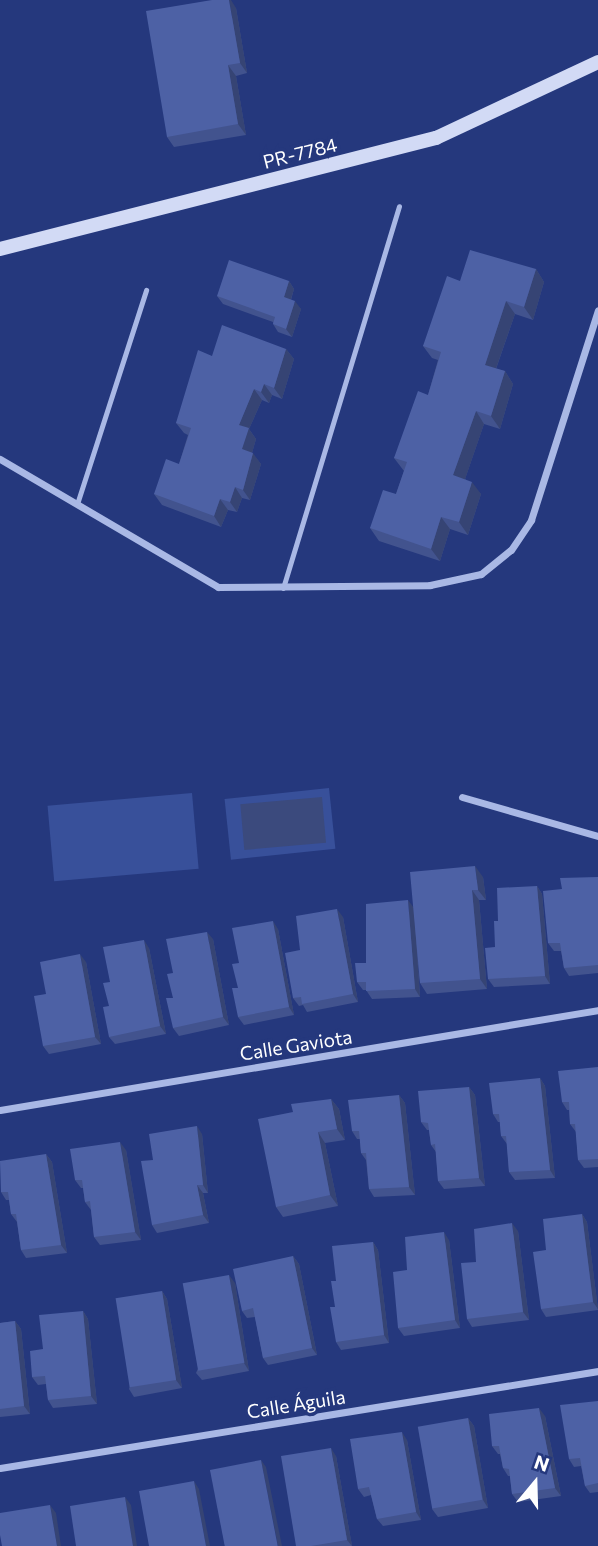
<!DOCTYPE html>
<meta charset="utf-8">
<style>
body{margin:0}
#map{position:relative;width:598px;height:1546px;overflow:hidden;background:#25387d;font-family:Commissioner,sans-serif}
div>[style]{position:absolute}
[style*='--x']{left:calc(var(--x)*1px);top:calc(var(--y)*1px);width:calc(var(--w)*1px);rotate:calc(var(--a)*1deg)}
.green>*{inset:0;background:#38509a;transform-origin:0 0}
.water>*{inset:0;background:#3b4a7d;transform-origin:0 0}
.lane>*{height:5px;margin:-2.5px;padding:0 2.5px;transform-origin:2.5px;border-radius:2.5px;background:#a9b8e5}
.street>*{height:7px;margin:-3.5px;padding:0 3.5px;transform-origin:3.5px;border-radius:3.5px;background:#a9b8e5}
.secondary>*{height:14px;margin:-7px;padding:0 7px;transform-origin:7px;border-radius:7px;background:#d2daf5}
.wall>*{inset:0;background:#42538e}
.shaded-wall>*{inset:0;background:#364474}
.building>*{inset:0;background:#4d61a5;transform-origin:0 0}
span{translate:-50% -50%;white-space:nowrap;text-align:center;line-height:1.15;-webkit-text-stroke:7px #25387d;paint-order:stroke}
.street-label{font-size:19px;color:#fff}
.north{position:absolute;left:500px;top:1448px;width:70px;height:70px;-webkit-text-stroke:5px #25387d;paint-order:stroke;rotate:19deg;font-size:19px;font-weight:700;line-height:28px;text-align:center;color:#fff}
.north::after{content:'';display:block;margin:auto;width:24px;height:32px;background:#fff;clip-path:polygon(50% 0,100% 100%,50% 72%,0 100%)}
</style>
<div id="map">
<div class="green">
<div style="left:329px;top:788px;width:61px;height:105px;rotate:84deg"></div>
<div style="left:192px;top:793px;width:76px;height:145px;rotate:85deg"></div>
</div>
<div class="water">
<div style="left:322px;top:797px;width:46px;height:82px;rotate:85deg"></div>
</div>
<div class="lane">
<div style="--x:77;--y:504;--w:225;--a:-72.1"></div>
<div style="--x:283;--y:588;--w:399;--a:-73.1"></div>
</div>
<div class="street">
<div style="--x:0;--y:459;--w:253;--a:30.4"></div>
<div style="--x:218;--y:587;--w:212;--a:-0.5"></div>
<div style="--x:430;--y:585;--w:52;--a:-12.2"></div>
<div style="--x:481;--y:574;--w:38;--a:-39"></div>
<div style="--x:511;--y:550;--w:36;--a:-56"></div>
<div style="--x:531;--y:520;--w:220;--a:-72.3"></div>
<div style="--x:462;--y:797;--w:141;--a:16"></div>
<div style="--x:0;--y:1110;--w:606;--a:-9.49"></div>
<div style="--x:0;--y:1468;--w:606;--a:-9.21"></div>
</div>
<div class="secondary">
<div style="--x:0;--y:249;--w:450;--a:-14.3"></div>
<div style="--x:436;--y:138;--w:179;--a:-25.1"></div>
</div>
<div class="wall">
<div style="clip-path:polygon(236px 8px,247px 73px,236px 76px,246px 135px,174px 147px,167px 137px)"></div>
<div style="clip-path:polygon(536px 269px,544px 282px,533px 320px,515px 314px,496px 369px,505px 371px,513px 384px,500px 429px,484px 424px,465px 479px,481px 494px,468px 535px,450px 529px,440px 561px,379px 541px,370px 528px,396px 494px,404px 471px,394px 458px,428px 395px,438px 360px,432px 358px,423px 346px,460px 281px)"></div>
<div style="clip-path:polygon(289px 281px,294px 289px,291px 300px,301px 309px,292px 337px,278px 332px,273px 324px,273px 322px,223px 304px,217px 296px)"></div>
<div style="clip-path:polygon(286px 349px,294px 359px,282px 399px,272px 395px,269px 403px,262px 400px,249px 429px,256px 439px,252px 453px,261px 464px,250px 500px,242px 498px,237px 512px,228px 510px,221px 527px,162px 505px,154px 494px,179px 464px,188px 435px,184px 433px,176px 423px,212px 356px)"></div>
<div style="clip-path:polygon(483px 877px,486px 900px,479px 900px,487px 989px,427px 994px,420px 983px,417px 947px,420px 997px,372px 999px,366px 990px,363px 990px,357px 982px,366px 963px,413px 907px)"></div>
<div style="clip-path:polygon(598px 877px,598px 973px,569px 976px,564px 968px,561px 951px,554px 951px,548px 943px,562px 889px)"></div>
<div style="clip-path:polygon(537px 886px,542px 894px,550px 984px,494px 987px,488px 979px,495px 947px,498px 921px)"></div>
<div style="clip-path:polygon(343px 917px,358px 1002px,307px 1012px,303px 1005px,299px 1006px,293px 998px,300px 950px)"></div>
<div style="clip-path:polygon(278px 929px,294px 1015px,244px 1025px,238px 1017px,239px 963px)"></div>
<div style="clip-path:polygon(213px 939px,229px 1025px,179px 1036px,173px 1028px,173px 973px)"></div>
<div style="clip-path:polygon(149px 948px,166px 1034px,115px 1044px,109px 1037px,110px 982px)"></div>
<div style="clip-path:polygon(86px 962px,101px 1044px,49px 1054px,43px 1046px,46px 994px)"></div>
<div style="clip-path:polygon(598px 1067px,598px 1167px,584px 1168px,578px 1160px,576px 1132px,570px 1124px,569px 1110px,567px 1110px,562px 1102px)"></div>
<div style="clip-path:polygon(540px 1078px,545px 1086px,555px 1178px,515px 1180px,509px 1172px,507px 1144px,501px 1136px,500px 1122px,498px 1122px,493px 1114px)"></div>
<div style="clip-path:polygon(469px 1087px,475px 1095px,485px 1186px,444px 1189px,438px 1181px,436px 1152px,431px 1145px,429px 1130px,427px 1130px,421px 1122px)"></div>
<div style="clip-path:polygon(399px 1095px,405px 1103px,415px 1195px,374px 1197px,369px 1189px,366px 1160px,361px 1153px,360px 1139px,357px 1139px,352px 1131px)"></div>
<div style="clip-path:polygon(331px 1099px,339px 1109px,345px 1140px,325px 1143px,338px 1206px,283px 1217px,276px 1207px,293px 1112px)"></div>
<div style="clip-path:polygon(202px 1134px,208px 1193px,203px 1193px,209px 1223px,157px 1233px,152px 1225px,153px 1160px)"></div>
<div style="clip-path:polygon(126px 1150px,141px 1240px,100px 1245px,94px 1237px,91px 1210px,85px 1202px,83px 1188px,81px 1188px,75px 1180px)"></div>
<div style="clip-path:polygon(46px 1154px,52px 1162px,67px 1253px,26px 1258px,21px 1250px,17px 1222px,11px 1214px,9px 1200px,6px 1200px,1px 1192px)"></div>
<div style="clip-path:polygon(582px 1214px,587px 1222px,598px 1310px,546px 1317px,541px 1309px,546px 1250px)"></div>
<div style="clip-path:polygon(518px 1231px,529px 1320px,472px 1327px,467px 1319px,476px 1262px)"></div>
<div style="clip-path:polygon(449px 1240px,460px 1328px,404px 1336px,398px 1328px,407px 1270px)"></div>
<div style="clip-path:polygon(373px 1242px,378px 1250px,389px 1343px,341px 1350px,336px 1342px,335px 1307px,336px 1281px)"></div>
<div style="clip-path:polygon(293px 1256px,299px 1264px,317px 1355px,268px 1365px,263px 1358px,255px 1317px,247px 1318px,242px 1311px)"></div>
<div style="clip-path:polygon(235px 1283px,249px 1371px,202px 1380px,196px 1373px)"></div>
<div style="clip-path:polygon(162px 1291px,167px 1299px,182px 1388px,134px 1397px,129px 1389px)"></div>
<div style="clip-path:polygon(83px 1311px,88px 1319px,97px 1404px,53px 1408px,48px 1400px,46px 1384px,38px 1385px,32px 1377px)"></div>
<div style="clip-path:polygon(15px 1321px,21px 1329px,30px 1414px,0 1417px,0 1323px)"></div>
<div style="clip-path:polygon(598px 1401px,598px 1492px,590px 1493px,585px 1486px,581px 1466px,574px 1467px,569px 1459px)"></div>
<div style="clip-path:polygon(545px 1416px,561px 1496px,518px 1502px,512px 1494px,510px 1476px,508px 1476px,503px 1468px,500px 1454px,498px 1454px,492px 1446px)"></div>
<div style="clip-path:polygon(468px 1418px,474px 1426px,488px 1508px,438px 1517px,432px 1509px)"></div>
<div style="clip-path:polygon(407px 1440px,421px 1520px,383px 1526px,377px 1519px,371px 1495px,364px 1497px,358px 1489px)"></div>
<div style="clip-path:polygon(336px 1456px,352px 1546px,296px 1546px)"></div>
</div>
<div class="shaded-wall">
<div style="clip-path:polygon(229px 0,231px 0,236px 8px,247px 73px,240px 63px)"></div>
<div style="clip-path:polygon(228px 65px,236px 76px,246px 135px,238px 124px)"></div>
<div style="clip-path:polygon(536px 269px,544px 282px,533px 320px,524px 307px)"></div>
<div style="clip-path:polygon(289px 281px,294px 289px,289px 305px,284px 297px)"></div>
<div style="clip-path:polygon(295px 301px,301px 309px,292px 337px,286px 329px)"></div>
<div style="clip-path:polygon(506px 301px,515px 314px,493px 377px,485px 365px)"></div>
<div style="clip-path:polygon(286px 349px,294px 359px,282px 399px,274px 388px)"></div>
<div style="clip-path:polygon(505px 371px,513px 384px,500px 429px,491px 416px)"></div>
<div style="clip-path:polygon(264px 384px,272px 395px,269px 403px,261px 392px)"></div>
<div style="clip-path:polygon(254px 389px,262px 400px,249px 429px,256px 439px,250px 460px,242px 449px,239px 425px)"></div>
<div style="clip-path:polygon(476px 411px,484px 424px,462px 488px,453px 475px)"></div>
<div style="clip-path:polygon(253px 453px,261px 464px,250px 500px,243px 490px)"></div>
<div style="clip-path:polygon(472px 482px,481px 494px,468px 535px,459px 522px)"></div>
<div style="clip-path:polygon(235px 487px,242px 498px,237px 512px,230px 502px)"></div>
<div style="clip-path:polygon(220px 499px,228px 510px,221px 527px,214px 516px)"></div>
<div style="clip-path:polygon(441px 517px,450px 529px,440px 561px,431px 549px)"></div>
<div style="clip-path:polygon(475px 866px,483px 877px,486px 900px,478px 890px)"></div>
<div style="clip-path:polygon(537px 886px,542px 894px,550px 984px,545px 976px)"></div>
<div style="clip-path:polygon(472px 890px,479px 900px,487px 989px,480px 979px)"></div>
<div style="clip-path:polygon(408px 900px,414px 908px,420px 997px,415px 989px)"></div>
<div style="clip-path:polygon(337px 909px,343px 917px,358px 1002px,353px 994px)"></div>
<div style="clip-path:polygon(273px 921px,278px 929px,294px 1015px,289px 1007px)"></div>
<div style="clip-path:polygon(207px 932px,213px 939px,229px 1025px,223px 1017px)"></div>
<div style="clip-path:polygon(144px 940px,149px 948px,166px 1034px,160px 1026px)"></div>
<div style="clip-path:polygon(80px 954px,86px 962px,101px 1044px,95px 1037px)"></div>
<div style="clip-path:polygon(540px 1078px,545px 1086px,555px 1178px,550px 1170px)"></div>
<div style="clip-path:polygon(469px 1087px,475px 1095px,485px 1186px,479px 1178px)"></div>
<div style="clip-path:polygon(399px 1095px,405px 1103px,415px 1195px,409px 1187px)"></div>
<div style="clip-path:polygon(331px 1099px,339px 1109px,345px 1140px,337px 1129px)"></div>
<div style="clip-path:polygon(197px 1126px,202px 1134px,208px 1193px,203px 1185px)"></div>
<div style="clip-path:polygon(318px 1132px,325px 1143px,338px 1206px,330px 1195px)"></div>
<div style="clip-path:polygon(120px 1142px,126px 1150px,141px 1240px,135px 1232px)"></div>
<div style="clip-path:polygon(46px 1154px,52px 1162px,67px 1253px,61px 1245px)"></div>
<div style="clip-path:polygon(197px 1185px,203px 1193px,209px 1223px,203px 1215px)"></div>
<div style="clip-path:polygon(582px 1214px,587px 1222px,598px 1309px,593px 1302px)"></div>
<div style="clip-path:polygon(512px 1223px,518px 1231px,529px 1320px,523px 1312px)"></div>
<div style="clip-path:polygon(444px 1232px,449px 1240px,460px 1328px,455px 1320px)"></div>
<div style="clip-path:polygon(373px 1242px,378px 1250px,389px 1343px,384px 1335px)"></div>
<div style="clip-path:polygon(293px 1256px,299px 1264px,317px 1355px,312px 1348px)"></div>
<div style="clip-path:polygon(229px 1275px,235px 1283px,249px 1371px,244px 1363px)"></div>
<div style="clip-path:polygon(162px 1291px,167px 1299px,182px 1388px,176px 1380px)"></div>
<div style="clip-path:polygon(83px 1311px,88px 1319px,97px 1404px,91px 1396px)"></div>
<div style="clip-path:polygon(15px 1321px,21px 1329px,30px 1414px,24px 1406px)"></div>
<div style="clip-path:polygon(539px 1408px,545px 1416px,561px 1496px,555px 1488px)"></div>
<div style="clip-path:polygon(468px 1418px,474px 1426px,488px 1508px,483px 1500px)"></div>
<div style="clip-path:polygon(402px 1432px,407px 1440px,421px 1520px,416px 1512px)"></div>
<div style="clip-path:polygon(331px 1448px,336px 1456px,352px 1546px,347px 1540px)"></div>
<div style="clip-path:polygon(261px 1460px,266px 1467px,282px 1546px,278px 1546px)"></div>
<div style="clip-path:polygon(194px 1481px,199px 1489px,210px 1546px,206px 1546px)"></div>
<div style="clip-path:polygon(125px 1497px,131px 1505px,137px 1546px,133px 1546px)"></div>
<div style="clip-path:polygon(50px 1505px,56px 1513px,61px 1546px,57px 1546px)"></div>
</div>
<div class="building">
<div style="clip-path:polygon(212px 0,229px 0,240px 63px,228px 65px,238px 124px,167px 137px,146px 11px)"></div>
<div style="clip-path:polygon(470px 250px,536px 269px,524px 307px,506px 301px,485px 365px,505px 371px,491px 416px,476px 411px,453px 475px,472px 482px,459px 522px,441px 517px,431px 549px,370px 528px,383px 490px,396px 494px,407px 462px,394px 458px,418px 391px,428px 395px,441px 352px,423px 346px,447px 276px,460px 281px)"></div>
<div style="clip-path:polygon(229px 260px,289px 281px,284px 297px,295px 301px,286px 329px,273px 324px,275px 317px,217px 296px)"></div>
<div style="clip-path:polygon(222px 325px,286px 349px,274px 388px,264px 384px,261px 392px,254px 389px,239px 425px,249px 428px,242px 449px,253px 453px,243px 490px,235px 487px,230px 502px,220px 499px,214px 516px,154px 494px,166px 459px,179px 464px,191px 428px,176px 423px,198px 350px,212px 356px)"></div>
<div style="clip-path:polygon(475px 866px,478px 890px,472px 890px,480px 979px,420px 983px,410px 872px)"></div>
<div style="clip-path:polygon(598px 877px,598px 965px,564px 968px,560px 943px,548px 943px,543px 891px,562px 889px,560px 878px)"></div>
<div style="clip-path:polygon(537px 886px,545px 976px,488px 979px,485px 948px,495px 947px,494px 921px,498px 921px,497px 888px)"></div>
<div style="clip-path:polygon(408px 900px,415px 989px,366px 991px,366px 982px,357px 982px,355px 963px,366px 963px,366px 904px)"></div>
<div style="clip-path:polygon(337px 909px,353px 994px,302px 1004px,301px 997px,293px 998px,285px 953px,300px 950px,296px 916px)"></div>
<div style="clip-path:polygon(273px 921px,289px 1007px,238px 1017px,232px 988px,238px 988px,232px 964px,239px 963px,232px 928px)"></div>
<div style="clip-path:polygon(207px 932px,223px 1017px,173px 1028px,166px 998px,173px 998px,167px 974px,173px 973px,166px 939px)"></div>
<div style="clip-path:polygon(144px 940px,160px 1026px,109px 1037px,103px 1007px,109px 1006px,103px 983px,110px 982px,103px 947px)"></div>
<div style="clip-path:polygon(80px 954px,95px 1037px,43px 1046px,34px 996px,46px 994px,40px 962px)"></div>
<div style="clip-path:polygon(598px 1067px,598px 1159px,578px 1160px,575px 1124px,570px 1124px,569px 1102px,562px 1102px,558px 1071px)"></div>
<div style="clip-path:polygon(540px 1078px,550px 1170px,509px 1172px,506px 1136px,501px 1136px,499px 1114px,493px 1114px,489px 1083px)"></div>
<div style="clip-path:polygon(469px 1087px,479px 1178px,438px 1181px,435px 1144px,431px 1145px,428px 1123px,421px 1122px,418px 1091px)"></div>
<div style="clip-path:polygon(399px 1095px,409px 1187px,369px 1189px,366px 1153px,361px 1153px,359px 1131px,352px 1131px,348px 1100px)"></div>
<div style="clip-path:polygon(331px 1099px,337px 1129px,318px 1132px,330px 1195px,276px 1207px,258px 1119px,293px 1112px,291px 1104px)"></div>
<div style="clip-path:polygon(197px 1126px,203px 1185px,197px 1185px,203px 1215px,152px 1225px,141px 1161px,153px 1160px,149px 1134px)"></div>
<div style="clip-path:polygon(120px 1142px,135px 1232px,94px 1237px,90px 1201px,85px 1202px,82px 1180px,75px 1180px,70px 1149px)"></div>
<div style="clip-path:polygon(46px 1154px,61px 1245px,21px 1250px,16px 1214px,11px 1214px,8px 1192px,1px 1192px,0 1161px)"></div>
<div style="clip-path:polygon(582px 1214px,593px 1302px,541px 1309px,533px 1252px,546px 1250px,543px 1219px)"></div>
<div style="clip-path:polygon(512px 1223px,523px 1312px,467px 1319px,461px 1263px,476px 1262px,474px 1229px)"></div>
<div style="clip-path:polygon(444px 1232px,455px 1320px,398px 1328px,393px 1272px,407px 1270px,405px 1237px)"></div>
<div style="clip-path:polygon(373px 1242px,384px 1335px,336px 1342px,330px 1307px,335px 1307px,331px 1281px,336px 1281px,332px 1246px)"></div>
<div style="clip-path:polygon(293px 1256px,312px 1348px,263px 1358px,253px 1308px,242px 1311px,233px 1269px)"></div>
<div style="left:229px;top:1275px;width:89px;height:47px;rotate:80deg"></div>
<div style="left:162px;top:1291px;width:90px;height:47px;rotate:81deg"></div>
<div style="clip-path:polygon(83px 1311px,91px 1396px,48px 1400px,45px 1376px,32px 1377px,30px 1351px,43px 1349px,39px 1315px)"></div>
<div style="clip-path:polygon(15px 1321px,24px 1406px,0 1409px,0 1323px)"></div>
<div style="clip-path:polygon(598px 1401px,598px 1483px,585px 1486px,580px 1458px,569px 1459px,560px 1405px)"></div>
<div style="clip-path:polygon(539px 1408px,555px 1488px,512px 1494px,509px 1469px,503px 1468px,499px 1446px,492px 1446px,489px 1414px)"></div>
<div style="left:468px;top:1418px;width:83px;height:51px;rotate:80deg"></div>
<div style="clip-path:polygon(402px 1432px,416px 1512px,377px 1519px,369px 1487px,358px 1489px,350px 1439px)"></div>
<div style="clip-path:polygon(331px 1448px,347px 1540px,311px 1546px,296px 1546px,281px 1456px)"></div>
<div style="left:261px;top:1460px;width:88px;height:52px;rotate:79deg"></div>
<div style="clip-path:polygon(194px 1481px,206px 1546px,149px 1546px,139px 1491px)"></div>
<div style="clip-path:polygon(125px 1497px,133px 1546px,76px 1546px,70px 1506px)"></div>
<div style="clip-path:polygon(50px 1505px,57px 1546px,2px 1546px,0 1535px,0 1513px)"></div>
</div>
<div class="street-label">
<span style="left:300px;top:153px;rotate:-14deg">PR-7784</span>
<span style="left:296px;top:1045px;rotate:-9deg">Calle Gaviota</span>
<span style="left:296px;top:1404px;rotate:-9deg">Calle Águila</span>
</div>
<div class="north">N</div>
</div>
